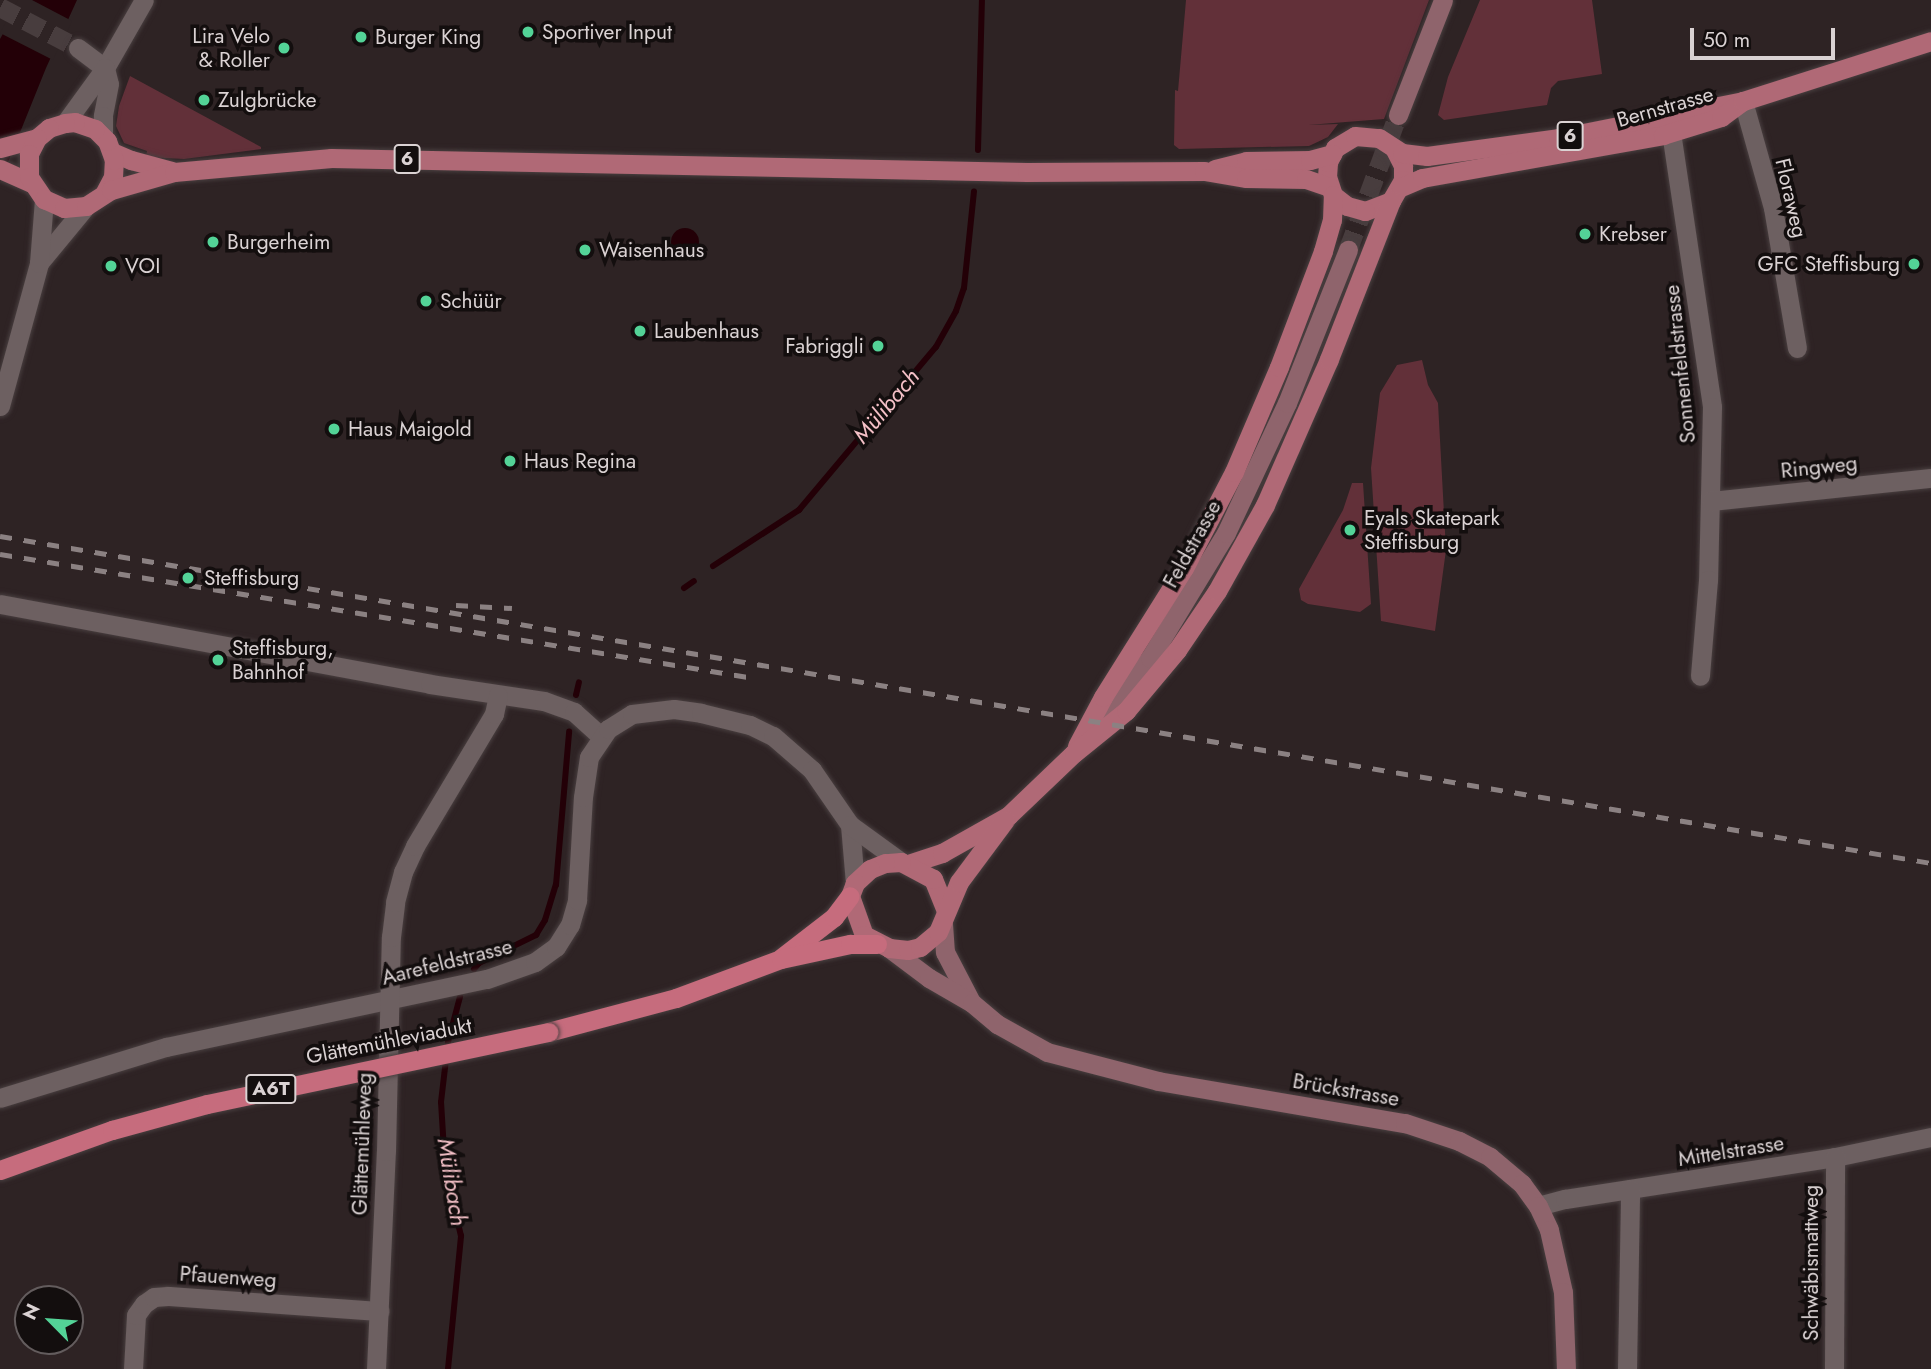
<!DOCTYPE html>
<meta charset="utf-8">
<style>
body{margin:0}
#map{position:relative;width:1931px;height:1369px;overflow:hidden;background:#2e2324;font-family:Jost,sans-serif}
div>[style]{position:absolute}
[style*='--x']{left:calc(var(--x)*1px);top:calc(var(--y)*1px);width:calc(var(--w)*1px);rotate:calc(var(--a)*1deg)}
.green>*{inset:0;background:#623039}
.water>*{inset:0;background:#230007}
.round{border-radius:50%}
.pier>*{inset:0;background:#2e2324}
.stream>*{height:6px;margin:-3px;padding:0 3px;transform-origin:3px;border-radius:3px;background:#230007}
.tertiary-tunnel>*{height:19px;margin-top:-9.5px;transform-origin:0;background:repeating-linear-gradient(90deg,#483d3e 0 19px,transparent 0 29px)}
.secondary-tunnel>*{height:19px;margin-top:-9.5px;transform-origin:0;background:repeating-linear-gradient(90deg,#483d3e 0 19px,transparent 0 29px)}
.roads{filter:drop-shadow(0 0 2px #493f40) drop-shadow(0 0 2px #493f40)}
.minor>*{height:19px;margin:-9.5px;padding:0 9.5px;transform-origin:9.5px;border-radius:9.5px;background:#6d6061}
.tertiary>*{height:19px;margin:-9.5px;padding:0 9.5px;transform-origin:9.5px;border-radius:9.5px;background:#6d6061}
.secondary>*{height:19px;margin:-9.5px;padding:0 9.5px;transform-origin:9.5px;border-radius:9.5px;background:#8f646c}
.primary>*{height:19px;margin:-9.5px;padding:0 9.5px;transform-origin:9.5px;border-radius:9.5px;background:#b06976}
.trunk>*{height:19px;margin:-9.5px;padding:0 9.5px;transform-origin:9.5px;border-radius:9.5px;background:#c66c7d}
.rail>*{height:5px;margin-top:-2.5px;transform-origin:0;background:repeating-linear-gradient(90deg,#8b8182 0 12px,transparent 0 24px)}
.bridges{filter:drop-shadow(0 0 2px #493f40) drop-shadow(0 0 2px #493f40)}
.trunk-bridge>*{height:19px;margin:-9.5px;padding:0 9.5px;transform-origin:9.5px;border-radius:9.5px;background:#c66c7d}
.dots>*{width:19px;height:19px;translate:-50% -50%;box-sizing:border-box;border:4px solid #130e0e;border-radius:50%}
span{translate:-50% -50%;white-space:nowrap;text-align:center;line-height:1.15;-webkit-text-stroke:7px #130e0e;paint-order:stroke}
.shield-label span{padding:2px 5px;background:#130e0e;border:2px solid;border-radius:5px;-webkit-text-stroke-width:0}
.shield-label{font-size:19px;color:#dad2d3;font-weight:700}
.poi-label{font-size:21px;color:#dad2d3}
.left{translate:0 -50%;text-align:left}
.right{translate:-100% -50%;text-align:right}
.street-label{font-size:21px;color:#dad2d3}
.water-label{font-size:23px;color:#f4c0c7;font-style:italic}
.north{position:absolute;left:14px;top:1285px;width:70px;height:70px;box-sizing:border-box;background:#130e0e;border:2px solid #635c5d;border-radius:50%;rotate:295deg;font-size:19px;font-weight:700;line-height:28px;text-align:center;color:#dad2d3}
.north::after{content:'';display:block;margin:auto;width:24px;height:32px;background:#53d397;clip-path:polygon(50% 0,100% 100%,50% 72%,0 100%)}
.scale{position:absolute;left:1690px;top:28px;width:145px;height:32px;box-sizing:border-box;border:4px solid #dad2d3;border-top:0;padding-left:9px;font-size:21px;line-height:24px;white-space:nowrap;color:#dad2d3;-webkit-text-stroke:5px #130e0e;paint-order:stroke}
</style>
<div id="map">
<div class="green">
<div style="clip-path:polygon(1186px 0,1429px 0,1384px 119px,1308px 125px,1338px 124px,1328px 137px,1309px 146px,1179px 149px,1174px 145px,1175px 90px,1178px 91px)"></div>
<div style="clip-path:polygon(1480px 0,1592px 0,1602px 74px,1558px 81px,1551px 88px,1547px 105px,1444px 120px,1438px 115px,1448px 77px)"></div>
<div style="clip-path:polygon(130px 76px,261px 147px,261px 149px,184px 159px,146px 157px,147px 151px,124px 143px,116px 126px,119px 106px)"></div>
<div style="clip-path:polygon(1422px 360px,1428px 385px,1438px 403px,1446px 550px,1435px 631px,1381px 621px,1371px 468px,1380px 393px,1397px 365px)"></div>
<div style="clip-path:polygon(1352px 483px,1363px 483px,1371px 604px,1360px 612px,1308px 604px,1301px 600px,1299px 589px,1343px 510px)"></div>
</div>
<div class="water">
<div style="clip-path:polygon(22px 0,77px 0,46px 68px,0 182px,0 39px)"></div>
<div class="round" style="left:671px;top:228px;width:28px;height:28px"></div>
</div>
<div class="pier">
<div style="clip-path:polygon(18px 0,32px 0,72px 21px,53px 60px,0 33px)"></div>
</div>
<div class="stream">
<div style="--x:978;--y:150;--w:150;--a:-88.5"></div>
<div style="--x:713;--y:566;--w:103;--a:-33.1"></div>
<div style="--x:799;--y:510;--w:213;--a:-50"></div>
<div style="--x:936;--y:347;--w:41;--a:-60.9"></div>
<div style="--x:956;--y:311;--w:24;--a:-71"></div>
<div style="--x:964;--y:288;--w:97;--a:-84.1"></div>
<div style="--x:684;--y:588;--w:12;--a:-35"></div>
<div style="--x:576;--y:695;--w:13;--a:-77"></div>
<div style="--x:474;--y:969;--w:8;--a:-50"></div>
<div style="--x:479;--y:963;--w:64;--a:-26.2"></div>
<div style="--x:536;--y:935;--w:17;--a:-59"></div>
<div style="--x:545;--y:920;--w:37;--a:-73"></div>
<div style="--x:556;--y:885;--w:154;--a:-85.1"></div>
<div style="--x:448;--y:1369;--w:134;--a:-84.4"></div>
<div style="--x:461;--y:1236;--w:71;--a:-103.1"></div>
<div style="--x:445;--y:1167;--w:65;--a:-93.5"></div>
<div style="--x:441;--y:1102;--w:60;--a:-83.3"></div>
<div style="--x:448;--y:1042;--w:47;--a:-75.1"></div>
</div>
<div class="tertiary-tunnel">
<div style="--x:0;--y:7;--w:88;--a:27.7"></div>
</div>
<div class="secondary-tunnel">
<div style="--x:1348;--y:250;--w:144;--a:-69.7"></div>
</div>
<div class="roads">
<div class="minor">
<div style="--x:105;--y:68;--w:78;--a:-60.2"></div>
<div style="--x:1743;--y:101;--w:111;--a:74.3"></div>
<div style="--x:1773;--y:208;--w:142;--a:80.3"></div>
<div style="--x:1671;--y:132;--w:278;--a:81.5"></div>
<div style="--x:1712;--y:407;--w:173;--a:91.3"></div>
<div style="--x:1708;--y:580;--w:96;--a:94.8"></div>
<div style="--x:39;--y:263;--w:74;--a:-50.5"></div>
<div style="--x:0;--y:406;--w:148;--a:-74.7"></div>
<div style="--x:39;--y:263;--w:64;--a:-85.5"></div>
<div style="--x:1711;--y:501;--w:221;--a:-6"></div>
<div style="--x:0;--y:604;--w:437;--a:10.5"></div>
<div style="--x:430;--y:684;--w:115;--a:8.5"></div>
<div style="--x:544;--y:701;--w:32;--a:20"></div>
<div style="--x:574;--y:712;--w:36;--a:42"></div>
<div style="--x:850;--y:825;--w:58;--a:85.1"></div>
<div style="--x:0;--y:1098;--w:174;--a:-17.1"></div>
<div style="--x:166;--y:1047;--w:328;--a:-12"></div>
<div style="--x:487;--y:979;--w:51;--a:-19.5"></div>
<div style="--x:535;--y:962;--w:26;--a:-36"></div>
<div style="--x:556;--y:947;--w:26;--a:-58"></div>
<div style="--x:570;--y:925;--w:26;--a:-74"></div>
<div style="--x:577;--y:900;--w:103;--a:-86.7"></div>
<div style="--x:583;--y:797;--w:40;--a:-81.5"></div>
<div style="--x:589;--y:757;--w:34;--a:-56"></div>
<div style="--x:608;--y:729;--w:28;--a:-32"></div>
<div style="--x:632;--y:714;--w:42;--a:-6.8"></div>
<div style="--x:674;--y:709;--w:27;--a:8"></div>
<div style="--x:701;--y:713;--w:50;--a:13.8"></div>
<div style="--x:750;--y:725;--w:25;--a:26"></div>
<div style="--x:773;--y:736;--w:52;--a:41.1"></div>
<div style="--x:812;--y:770;--w:67;--a:55.4"></div>
<div style="--x:850;--y:825;--w:63;--a:36"></div>
<div style="--x:1538;--y:1206;--w:28;--a:-15"></div>
<div style="--x:1565;--y:1199;--w:273;--a:-8.8"></div>
<div style="--x:1835;--y:1157;--w:98;--a:-11.8"></div>
<div style="--x:133;--y:1369;--w:54;--a:-86.8"></div>
<div style="--x:136;--y:1315;--w:14;--a:-54"></div>
<div style="--x:144;--y:1304;--w:12;--a:-35"></div>
<div style="--x:154;--y:1297;--w:14;--a:-4"></div>
<div style="--x:168;--y:1296;--w:212;--a:4.1"></div>
<div style="--x:376;--y:1369;--w:218;--a:-87.4"></div>
<div style="--x:386;--y:1151;--w:214;--a:-88.7"></div>
<div style="--x:391;--y:937;--w:35;--a:-83"></div>
<div style="--x:395;--y:902;--w:31;--a:-75"></div>
<div style="--x:403;--y:872;--w:29;--a:-65"></div>
<div style="--x:415;--y:846;--w:154;--a:-59.1"></div>
<div style="--x:494;--y:714;--w:19;--a:-78"></div>
<div style="--x:1627;--y:1369;--w:180;--a:-89"></div>
<div style="--x:1834;--y:1369;--w:212;--a:-89.7"></div>
</div>
<div class="tertiary">
<div style="--x:78;--y:48;--w:34;--a:37"></div>
<div style="--x:105;--y:68;--w:16;--a:76"></div>
<div style="--x:109;--y:84;--w:33;--a:101"></div>
<div style="--x:103;--y:116;--w:20;--a:90"></div>
<div style="--x:65;--y:123;--w:68;--a:-54"></div>
</div>
<div class="secondary">
<div style="--x:1398;--y:115;--w:123;--a:-68.6"></div>
<div style="--x:1088;--y:736;--w:100;--a:-51.5"></div>
<div style="--x:1150;--y:658;--w:146;--a:-58.7"></div>
<div style="--x:1226;--y:533;--w:144;--a:-64.9"></div>
<div style="--x:1287;--y:403;--w:165;--a:-68.3"></div>
<div style="--x:943;--y:924;--w:28;--a:86"></div>
<div style="--x:945;--y:952;--w:56;--a:62.5"></div>
<div style="--x:889;--y:948;--w:50;--a:36.9"></div>
<div style="--x:929;--y:978;--w:50;--a:30.2"></div>
<div style="--x:972;--y:1003;--w:33;--a:40"></div>
<div style="--x:997;--y:1024;--w:57;--a:29.2"></div>
<div style="--x:1047;--y:1052;--w:115;--a:14.6"></div>
<div style="--x:1158;--y:1081;--w:251;--a:9.7"></div>
<div style="--x:1405;--y:1123;--w:57;--a:18.4"></div>
<div style="--x:1459;--y:1141;--w:35;--a:27"></div>
<div style="--x:1490;--y:1157;--w:42;--a:40.2"></div>
<div style="--x:1522;--y:1184;--w:27;--a:54"></div>
<div style="--x:1538;--y:1206;--w:26;--a:65"></div>
<div style="--x:1549;--y:1230;--w:64;--a:77.3"></div>
<div style="--x:1563;--y:1292;--w:77;--a:87.8"></div>
</div>
<div class="primary">
<div style="--x:0;--y:148;--w:38;--a:-15"></div>
<div style="--x:1395;--y:150;--w:18;--a:63"></div>
<div style="--x:1403;--y:166;--w:14;--a:90"></div>
<div style="--x:1403;--y:180;--w:24;--a:120"></div>
<div style="--x:1391;--y:201;--w:28;--a:159"></div>
<div style="--x:1365;--y:211;--w:19;--a:-164"></div>
<div style="--x:1347;--y:206;--w:18;--a:-142"></div>
<div style="--x:1333;--y:195;--w:19;--a:-108"></div>
<div style="--x:1327;--y:177;--w:15;--a:-86"></div>
<div style="--x:1328;--y:162;--w:16;--a:-63"></div>
<div style="--x:1335;--y:148;--w:23;--a:-31"></div>
<div style="--x:1355;--y:136;--w:24;--a:5"></div>
<div style="--x:1379;--y:138;--w:27;--a:33"></div>
<div style="--x:1402;--y:153;--w:25;--a:7"></div>
<div style="--x:1427;--y:156;--w:132;--a:-7.8"></div>
<div style="--x:1558;--y:138;--w:189;--a:-11.3"></div>
<div style="--x:112;--y:152;--w:21;--a:23"></div>
<div style="--x:131;--y:160;--w:42;--a:15"></div>
<div style="--x:0;--y:169;--w:34;--a:24"></div>
<div style="--x:1215;--y:169;--w:32;--a:-14"></div>
<div style="--x:1246;--y:161;--w:64;--a:-0.9"></div>
<div style="--x:1310;--y:160;--w:23;--a:-15"></div>
<div style="--x:1401;--y:187;--w:23;--a:-23"></div>
<div style="--x:1422;--y:178;--w:245;--a:-10.1"></div>
<div style="--x:1663;--y:135;--w:61;--a:-17.2"></div>
<div style="--x:1721;--y:117;--w:27;--a:-36"></div>
<div style="--x:1743;--y:101;--w:197;--a:-17.7"></div>
<div style="--x:105;--y:192;--w:17;--a:-62"></div>
<div style="--x:113;--y:177;--w:17;--a:-87"></div>
<div style="--x:114;--y:160;--w:20;--a:-110"></div>
<div style="--x:107;--y:141;--w:17;--a:-135"></div>
<div style="--x:95;--y:129;--w:21;--a:-161"></div>
<div style="--x:75;--y:122;--w:10;--a:174"></div>
<div style="--x:65;--y:123;--w:17;--a:163"></div>
<div style="--x:49;--y:128;--w:16;--a:140"></div>
<div style="--x:37;--y:138;--w:18;--a:117"></div>
<div style="--x:29;--y:154;--w:23;--a:90"></div>
<div style="--x:29;--y:177;--w:27;--a:56"></div>
<div style="--x:44;--y:199;--w:22;--a:24"></div>
<div style="--x:64;--y:208;--w:22;--a:-5"></div>
<div style="--x:86;--y:206;--w:30;--a:-33"></div>
<div style="--x:111;--y:190;--w:66;--a:-15.9"></div>
<div style="--x:174;--y:172;--w:158;--a:-5.1"></div>
<div style="--x:331;--y:158;--w:696;--a:1.15"></div>
<div style="--x:1027;--y:172;--w:177;--a:-0.3"></div>
<div style="--x:1204;--y:171;--w:43;--a:9.5"></div>
<div style="--x:1246;--y:178;--w:60;--a:1"></div>
<div style="--x:1306;--y:179;--w:24;--a:19"></div>
<div style="--x:1077;--y:746;--w:55;--a:-62"></div>
<div style="--x:1103;--y:697;--w:152;--a:-57.9"></div>
<div style="--x:1184;--y:568;--w:108;--a:-62.5"></div>
<div style="--x:1234;--y:472;--w:114;--a:-66.8"></div>
<div style="--x:1279;--y:367;--w:124;--a:-69.2"></div>
<div style="--x:1323;--y:251;--w:32;--a:-74"></div>
<div style="--x:1332;--y:220;--w:25;--a:-88"></div>
<div style="--x:908;--y:864;--w:36;--a:-18"></div>
<div style="--x:942;--y:853;--w:76;--a:-29.3"></div>
<div style="--x:1008;--y:816;--w:91;--a:-43.7"></div>
<div style="--x:1074;--y:753;--w:67;--a:-38.9"></div>
<div style="--x:1126;--y:711;--w:80;--a:-50.1"></div>
<div style="--x:1177;--y:650;--w:71;--a:-55.9"></div>
<div style="--x:1217;--y:591;--w:98;--a:-60.8"></div>
<div style="--x:1265;--y:505;--w:159;--a:-66.3"></div>
<div style="--x:1329;--y:359;--w:170;--a:-68.6"></div>
<div style="--x:946;--y:911;--w:35;--a:-112"></div>
<div style="--x:933;--y:879;--w:36;--a:-152"></div>
<div style="--x:901;--y:862;--w:16;--a:176"></div>
<div style="--x:885;--y:863;--w:16;--a:158"></div>
<div style="--x:870;--y:869;--w:21;--a:137"></div>
<div style="--x:855;--y:883;--w:14;--a:111"></div>
<div style="--x:850;--y:896;--w:41;--a:70.3"></div>
<div style="--x:864;--y:935;--w:28;--a:27"></div>
<div style="--x:889;--y:948;--w:19;--a:6"></div>
<div style="--x:908;--y:950;--w:12;--a:-14"></div>
<div style="--x:920;--y:947;--w:23;--a:-40"></div>
<div style="--x:938;--y:932;--w:54;--a:-67.2"></div>
<div style="--x:959;--y:882;--w:77;--a:-53.4"></div>
</div>
<div class="trunk">
<div style="--x:781;--y:958;--w:67;--a:-37.7"></div>
<div style="--x:834;--y:917;--w:26;--a:-53"></div>
<div style="--x:548;--y:1032;--w:132;--a:-14.9"></div>
<div style="--x:676;--y:998;--w:112;--a:-20.4"></div>
<div style="--x:781;--y:959;--w:71;--a:-12.3"></div>
<div style="--x:850;--y:944;--w:27;--a:0"></div>
</div>
</div>
<div class="rail">
<div style="--x:0;--y:536;--w:1958;--a:9.61"></div>
<div style="--x:0;--y:554;--w:758;--a:9.34"></div>
<div style="--x:456;--y:605;--w:56;--a:3.1"></div>
</div>
<div class="bridges">
<div class="trunk-bridge">
<div style="--x:0;--y:1170;--w:119;--a:-19.7"></div>
<div style="--x:112;--y:1130;--w:98;--a:-15.3"></div>
<div style="--x:207;--y:1104;--w:349;--a:-11.9"></div>
</div>
</div>
<div class="dots">
<div style="left:528px;top:32px;background:#53d397"></div>
<div style="left:361px;top:37px;background:#53d397"></div>
<div style="left:284px;top:48px;background:#53d397"></div>
<div style="left:204px;top:100px;background:#53d397"></div>
<div style="left:1585px;top:234px;background:#53d397"></div>
<div style="left:213px;top:242px;background:#53d397"></div>
<div style="left:585px;top:250px;background:#53d397"></div>
<div style="left:1914px;top:264px;background:#53d397"></div>
<div style="left:111px;top:266px;background:#53d397"></div>
<div style="left:426px;top:301px;background:#53d397"></div>
<div style="left:640px;top:331px;background:#53d397"></div>
<div style="left:878px;top:346px;background:#53d397"></div>
<div style="left:334px;top:429px;background:#53d397"></div>
<div style="left:510px;top:461px;background:#53d397"></div>
<div style="left:1350px;top:530px;background:#53d397"></div>
<div style="left:188px;top:578px;background:#53d397"></div>
<div style="left:218px;top:660px;background:#53d397"></div>
</div>
<div class="shield-label">
<span style="left:1570px;top:136px">6</span>
<span style="left:407px;top:159px">6</span>
<span style="left:271px;top:1089px">A6T</span>
</div>
<div class="poi-label">
<span class="left" style="left:542px;top:32px">Sportiver Input</span>
<span class="right" style="left:270px;top:48px">Lira Velo<br>&amp; Roller</span>
<span class="left" style="left:375px;top:37px">Burger King</span>
<span class="left" style="left:218px;top:100px">Zulgbrücke</span>
<span class="left" style="left:1599px;top:234px">Krebser</span>
<span class="left" style="left:227px;top:242px">Burgerheim</span>
<span class="left" style="left:599px;top:250px">Waisenhaus</span>
<span class="right" style="left:1900px;top:264px">GFC Steffisburg</span>
<span class="left" style="left:125px;top:266px">VOI</span>
<span class="left" style="left:440px;top:301px">Schüür</span>
<span class="left" style="left:654px;top:331px">Laubenhaus</span>
<span class="right" style="left:864px;top:346px">Fabriggli</span>
<span class="left" style="left:348px;top:429px">Haus Maigold</span>
<span class="left" style="left:524px;top:461px">Haus Regina</span>
<span class="left" style="left:1364px;top:530px">Eyals Skatepark<br>Steffisburg</span>
<span class="left" style="left:204px;top:578px">Steffisburg</span>
<span class="left" style="left:232px;top:660px">Steffisburg,<br>Bahnhof</span>
</div>
<div class="street-label">
<span style="left:1665px;top:107px;rotate:-16deg">Bernstrasse</span>
<span style="left:1791px;top:198px;rotate:77deg">Floraweg</span>
<span style="left:1680px;top:364px;rotate:-96deg">Sonnenfeldstrasse</span>
<span style="left:1819px;top:467px;rotate:-6deg">Ringweg</span>
<span style="left:1192px;top:544px;rotate:-61deg">Feldstrasse</span>
<span style="left:447px;top:962px;rotate:-14deg">Aarefeldstrasse</span>
<span style="left:389px;top:1041px;rotate:-11deg">Glättemühleviadukt</span>
<span style="left:1346px;top:1090px;rotate:10deg">Brückstrasse</span>
<span style="left:362px;top:1144px;rotate:-88deg">Glättemühleweg</span>
<span style="left:1731px;top:1151px;rotate:-9deg">Mittelstrasse</span>
<span style="left:1811px;top:1263px;rotate:-90deg">Schwäbismattweg</span>
<span style="left:228px;top:1277px;rotate:4deg">Pfauenweg</span>
</div>
<div class="water-label">
<span style="left:886px;top:406px;rotate:-50deg">Mülibach</span>
<span style="left:452px;top:1182px;rotate:81deg">Mülibach</span>
</div>
<div class="north">N</div>
<div class="scale">50 m</div>
</div>
